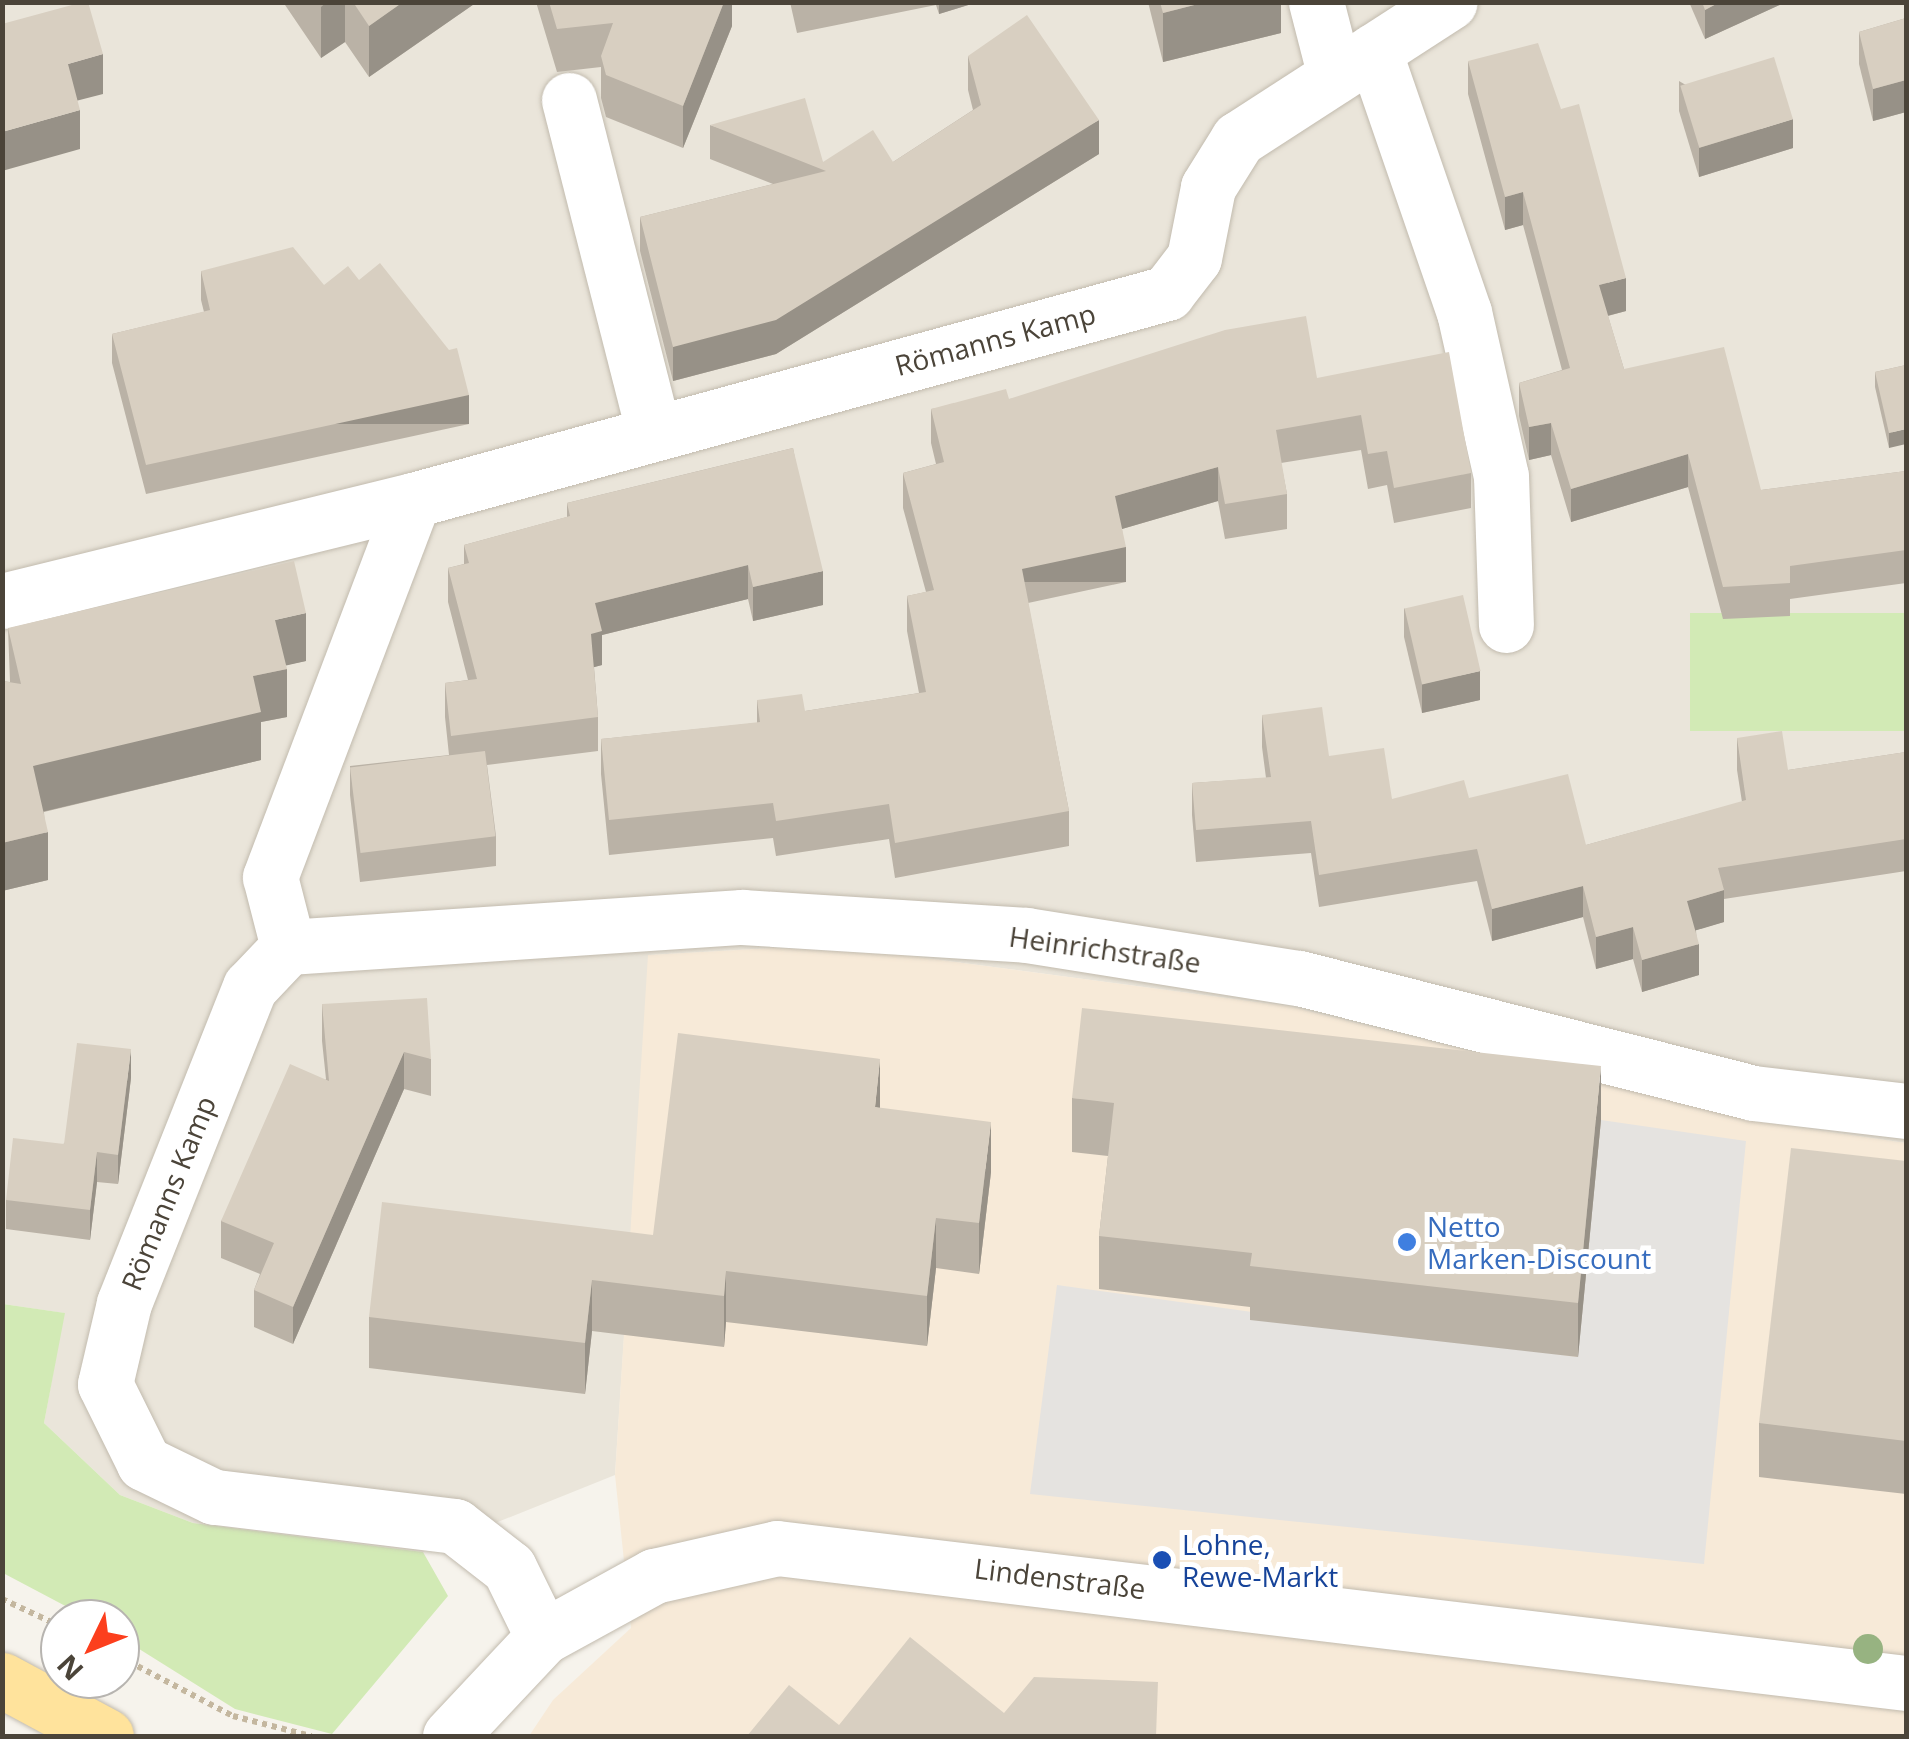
<!DOCTYPE html>
<meta charset="utf-8">
<style>
body{margin:0}
#map{position:relative;width:1909px;height:1739px;overflow:hidden;background:#f6f3ec;font-family:"Open Sans",sans-serif}
div>[style]{position:absolute}
[style*='--x']{left:calc(var(--x)*1px);top:calc(var(--y)*1px);width:calc(var(--w)*1px);rotate:calc(var(--a)*1deg)}
.residential>*{inset:0;background:#eae5da}
.commercial>*{inset:0;background:#f7ead8}
.green>*{inset:0;background:#d2eab5;transform-origin:0 0}
.parking>*{inset:0;background:#e5e3e0}
.path>*{height:6px;margin-top:-3px;transform-origin:0;background:repeating-linear-gradient(90deg,#c4b79f 0 5px,transparent 0 10px)}
.roads{filter:drop-shadow(0 0 2px #c2bbae) drop-shadow(0 0 2px #c2bbae)}
.minor>*{height:55px;margin:-27.5px;padding:0 27.5px;transform-origin:27.5px;border-radius:27.5px;background:#fff}
.major>*{height:55px;margin:-27.5px;padding:0 27.5px;transform-origin:27.5px;border-radius:27.5px;background:#ffe39c}
.trees>*{width:30px;height:30px;margin:-15px;border-radius:50%;background:#97b381}
.wall>*{inset:0;background:#bab2a6}
.shaded-wall>*{inset:0;background:#979187;transform-origin:0 0}
.building>*{inset:0;background:#d8cfc1;transform-origin:0 0}
.dots>*{width:28px;height:28px;translate:-50% -50%;box-sizing:border-box;border:5px solid #fff;border-radius:50%}
span{translate:-50% -50%;white-space:nowrap;text-align:center;line-height:1.15;-webkit-text-stroke:10px #fff;paint-order:stroke}
.street-label{font-size:28px;color:#4b4439}
.shop-label{font-size:28px;color:#366cbe}
.left{translate:0 -50%;text-align:left}
.transit-label{font-size:28px;color:#164399}
.frame{position:absolute;inset:0;border:5px solid #4b4439;pointer-events:none}
.north{position:absolute;left:40px;top:1599px;width:100px;height:100px;box-sizing:border-box;background:#fff;border:2px solid #b7b4b0;border-radius:50%;rotate:227deg;font-size:28px;font-weight:700;line-height:40px;text-align:center;color:#4b4439}
.north::after{content:'';display:block;margin:auto;width:35px;height:45px;background:#fc3f1d;clip-path:polygon(50% 0,100% 100%,50% 72%,0 100%)}
</style>
<div id="map">
<div class="residential">
<div style="clip-path:polygon(3px 3px,1906px 3px,1906px 1143px,1748px 1120px,1288px 1006px,903px 955px,774px 948px,649px 955px,615px 1475px,423px 1552px,193px 1523px,120px 1495px,44px 1423px,64px 1313px,3px 1304px)"></div>
</div>
<div class="commercial">
<div style="clip-path:polygon(774px 948px,903px 955px,1288px 1006px,1748px 1120px,1906px 1143px,1906px 1736px,529px 1736px,553px 1700px,631px 1628px,615px 1475px,648px 955px)"></div>
</div>
<div class="green">
<div style="left:1906px;top:613px;width:118px;height:216px;rotate:90deg"></div>
<div style="clip-path:polygon(3px 1304px,65px 1313px,44px 1423px,120px 1495px,193px 1523px,423px 1552px,448px 1596px,332px 1734px,235px 1709px,120px 1637px,120px 1619px,90px 1619px,3px 1573px)"></div>
</div>
<div class="parking">
<div style="clip-path:polygon(1601px 1120px,1746px 1141px,1704px 1564px,1030px 1494px,1057px 1285px,1577px 1357px)"></div>
</div>
<div class="path">
<div style="--x:2;--y:1599;--w:64;--a:25"></div>
<div style="--x:120;--y:1657;--w:127;--a:27.6"></div>
<div style="--x:233;--y:1716;--w:81;--a:14.4"></div>
</div>
<div class="roads">
<div class="minor">
<div style="--x:1316;--y:2;--w:76;--a:75.6"></div>
<div style="--x:1374;--y:51;--w:276;--a:71"></div>
<div style="--x:1464;--y:312;--w:168;--a:77.3"></div>
<div style="--x:1501;--y:476;--w:149;--a:88.1"></div>
<div style="--x:569;--y:100;--w:341;--a:75.7"></div>
<div style="--x:2;--y:601;--w:423;--a:-13.8"></div>
<div style="--x:288;--y:947;--w:455;--a:-3.8"></div>
<div style="--x:742;--y:917;--w:285;--a:3.6"></div>
<div style="--x:1026;--y:935;--w:276;--a:9"></div>
<div style="--x:1299;--y:978;--w:468;--a:14.2"></div>
<div style="--x:1753;--y:1093;--w:154;--a:6.7"></div>
<div style="--x:543;--y:1637;--w:77;--a:-116.2"></div>
<div style="--x:509;--y:1568;--w:68;--a:-142.1"></div>
<div style="--x:455;--y:1526;--w:243;--a:-173.1"></div>
<div style="--x:214;--y:1497;--w:78;--a:-154.1"></div>
<div style="--x:144;--y:1463;--w:88;--a:-116.3"></div>
<div style="--x:105;--y:1384;--w:83;--a:-76.8"></div>
<div style="--x:124;--y:1303;--w:340;--a:-68.3"></div>
<div style="--x:250;--y:987;--w:55;--a:-46.5"></div>
<div style="--x:288;--y:947;--w:72;--a:-104.4"></div>
<div style="--x:270;--y:877;--w:403;--a:-69.2"></div>
<div style="--x:413;--y:500;--w:782;--a:-15.35"></div>
<div style="--x:1167;--y:293;--w:44;--a:-52.4"></div>
<div style="--x:1194;--y:258;--w:72;--a:-78.8"></div>
<div style="--x:1208;--y:187;--w:57;--a:-58"></div>
<div style="--x:1238;--y:139;--w:252;--a:-32.9"></div>
<div style="--x:450;--y:1736;--w:136;--a:-46.8"></div>
<div style="--x:543;--y:1637;--w:127;--a:-28.8"></div>
<div style="--x:654;--y:1576;--w:126;--a:-12.8"></div>
<div style="--x:777;--y:1548;--w:1137;--a:6.82"></div>
</div>
<div class="major">
<div style="--x:2;--y:1680;--w:118;--a:28.3"></div>
</div>
</div>
<div class="trees">
<div style="left:1868px;top:1649px"></div>
</div>
<div class="wall">
<div style="clip-path:polygon(283px 2px,477px 2px,369px 77px,345px 42px,321px 58px)"></div>
<div style="clip-path:polygon(536px 2px,732px 2px,732px 26px,683px 148px,606px 117px,601px 98px,601px 67px,557px 72px)"></div>
<div style="clip-path:polygon(790px 2px,978px 2px,939px 14px,936px 5px,797px 33px)"></div>
<div style="clip-path:polygon(1148px 2px,1281px 2px,1281px 33px,1163px 62px)"></div>
<div style="clip-path:polygon(1689px 2px,1786px 2px,1705px 39px)"></div>
<div style="clip-path:polygon(1906px 18px,1906px 112px,1873px 121px,1859px 64px,1859px 32px)"></div>
<div style="clip-path:polygon(968px 56px,1099px 154px,776px 354px,673px 381px,640px 251px,640px 217px,773px 184px,710px 159px,710px 125px,823px 162px,893px 162px,973px 110px,968px 90px)"></div>
<div style="clip-path:polygon(1468px 61px,1626px 311px,1608px 316px,1624px 369px,1761px 490px,1906px 471px,1906px 583px,1790px 599px,1790px 616px,1723px 619px,1688px 487px,1571px 522px,1551px 455px,1529px 460px,1519px 416px,1519px 383px,1562px 370px,1523px 225px,1505px 230px,1468px 94px)"></div>
<div style="clip-path:polygon(1679px 81px,1793px 148px,1699px 177px,1679px 111px)"></div>
<div style="clip-path:polygon(201px 271px,324px 285px,469px 424px,146px 494px,112px 363px,112px 334px,204px 312px,201px 300px)"></div>
<div style="clip-path:polygon(1906px 365px,1889px 448px,1875px 387px,1875px 372px)"></div>
<div style="clip-path:polygon(1317px 378px,1471px 473px,1471px 508px,1394px 523px,1387px 485px,1368px 489px,1361px 450px,1281px 463px,1287px 494px,1287px 529px,1225px 539px,1218px 501px,1122px 529px,1126px 582px,1028px 603px,1069px 811px,1069px 846px,895px 878px,889px 839px,776px 856px,773px 838px,609px 855px,601px 774px,601px 739px,757px 723px,757px 700px,805px 711px,919px 693px,907px 631px,907px 596px,926px 592px,903px 508px,903px 473px,936px 464px,931px 443px,931px 409px,1009px 399px)"></div>
<div style="clip-path:polygon(793px 448px,823px 605px,753px 621px,748px 599px,602px 635px,602px 665px,594px 667px,598px 717px,598px 751px,487px 765px,496px 836px,496px 866px,360px 882px,350px 795px,350px 766px,449px 755px,445px 717px,445px 683px,468px 680px,448px 602px,448px 568px,464px 564px,464px 545px,567px 517px,567px 503px)"></div>
<div style="clip-path:polygon(1404px 608px,1480px 700px,1422px 713px,1404px 637px)"></div>
<div style="clip-path:polygon(8px 628px,306px 661px,286px 665px,287px 717px,261px 722px,261px 760px,44px 812px,48px 880px,2px 891px,2px 681px,10px 682px)"></div>
<div style="clip-path:polygon(1262px 715px,1329px 756px,1392px 799px,1469px 798px,1586px 845px,1742px 802px,1737px 770px,1737px 738px,1788px 770px,1906px 752px,1906px 871px,1724px 899px,1724px 922px,1696px 930px,1699px 975px,1642px 992px,1633px 959px,1596px 969px,1583px 917px,1492px 941px,1477px 881px,1319px 907px,1311px 853px,1196px 862px,1192px 815px,1192px 783px,1266px 778px,1262px 747px)"></div>
<div style="clip-path:polygon(322px 1004px,431px 1059px,431px 1096px,404px 1089px,293px 1344px,254px 1327px,254px 1290px,260px 1274px,221px 1258px,221px 1221px,326px 1079px,322px 1041px)"></div>
<div style="clip-path:polygon(131px 1078px,118px 1184px,97px 1182px,90px 1240px,6px 1229px,6px 1200px)"></div>
<div style="clip-path:polygon(1072px 1098px,1601px 1120px,1578px 1357px,1250px 1320px,1250px 1307px,1099px 1289px,1099px 1236px,1108px 1156px,1072px 1152px)"></div>
<div style="clip-path:polygon(880px 1108px,991px 1172px,979px 1274px,936px 1268px,927px 1346px,726px 1322px,724px 1347px,592px 1331px,585px 1394px,369px 1368px,369px 1317px,653px 1235px)"></div>
<div style="clip-path:polygon(1906px 1161px,1906px 1494px,1759px 1477px,1759px 1423px)"></div>
</div>
<div class="shaded-wall">
<div style="clip-path:polygon(327px 2px,345px 2px,345px 42px,321px 58px,321px 7px)"></div>
<div style="clip-path:polygon(403px 2px,477px 2px,369px 77px,369px 26px)"></div>
<div style="clip-path:polygon(724px 2px,732px 2px,732px 26px,683px 148px,683px 106px)"></div>
<div style="clip-path:polygon(939px 2px,978px 2px,939px 14px)"></div>
<div style="clip-path:polygon(1206px 2px,1281px 2px,1281px 33px,1163px 62px,1163px 13px)"></div>
<div style="clip-path:polygon(1720px 2px,1786px 2px,1705px 39px,1705px 10px)"></div>
<div style="clip-path:polygon(103px 54px,103px 94px,68px 103px,68px 64px)"></div>
<div style="clip-path:polygon(1906px 80px,1906px 112px,1873px 121px,1873px 89px)"></div>
<div style="clip-path:polygon(80px 110px,80px 149px,2px 171px,2px 132px)"></div>
<div style="clip-path:polygon(1793px 119px,1793px 148px,1699px 177px,1699px 148px)"></div>
<div style="clip-path:polygon(1099px 120px,1099px 154px,776px 354px,673px 381px,673px 347px)"></div>
<div style="clip-path:polygon(1523px 192px,1523px 225px,1505px 230px,1505px 197px)"></div>
<div style="clip-path:polygon(1626px 278px,1626px 311px,1599px 318px,1599px 285px)"></div>
<div style="left:469px;top:395px;width:29px;height:330px;rotate:90deg"></div>
<div style="clip-path:polygon(1551px 423px,1551px 455px,1529px 460px,1529px 427px)"></div>
<div style="clip-path:polygon(1906px 429px,1906px 444px,1889px 448px,1889px 433px)"></div>
<div style="clip-path:polygon(1688px 454px,1688px 487px,1571px 522px,1571px 489px)"></div>
<div style="clip-path:polygon(1218px 467px,1218px 501px,1115px 531px,1115px 496px)"></div>
<div style="left:1126px;top:547px;width:35px;height:106px;rotate:90deg"></div>
<div style="clip-path:polygon(748px 565px,748px 599px,602px 635px,602px 665px,591px 668px,591px 634px,595px 603px)"></div>
<div style="clip-path:polygon(823px 571px,823px 605px,753px 621px,753px 587px)"></div>
<div style="clip-path:polygon(306px 613px,306px 661px,275px 668px,275px 620px)"></div>
<div style="clip-path:polygon(287px 669px,287px 717px,261px 722px,261px 760px,33px 814px,33px 766px,253px 676px)"></div>
<div style="clip-path:polygon(1480px 671px,1480px 700px,1422px 713px,1422px 684px)"></div>
<div style="clip-path:polygon(48px 832px,48px 880px,2px 891px,2px 843px)"></div>
<div style="clip-path:polygon(1583px 886px,1583px 917px,1492px 941px,1492px 909px)"></div>
<div style="clip-path:polygon(1724px 890px,1724px 922px,1687px 933px,1687px 901px)"></div>
<div style="clip-path:polygon(1633px 927px,1633px 959px,1596px 969px,1596px 937px)"></div>
<div style="clip-path:polygon(1699px 944px,1699px 975px,1642px 992px,1642px 960px)"></div>
<div style="clip-path:polygon(131px 1049px,131px 1078px,118px 1184px,118px 1155px)"></div>
<div style="clip-path:polygon(404px 1052px,404px 1089px,293px 1344px,293px 1307px)"></div>
<div style="clip-path:polygon(880px 1059px,880px 1109px,875px 1107px)"></div>
<div style="clip-path:polygon(1601px 1066px,1601px 1120px,1578px 1357px,1578px 1303px)"></div>
<div style="clip-path:polygon(991px 1122px,991px 1172px,979px 1274px,979px 1223px)"></div>
<div style="clip-path:polygon(97px 1152px,97px 1182px,90px 1240px,90px 1210px)"></div>
<div style="clip-path:polygon(936px 1218px,936px 1268px,927px 1346px,927px 1296px)"></div>
<div style="clip-path:polygon(726px 1271px,726px 1322px,724px 1347px,724px 1296px)"></div>
<div style="clip-path:polygon(592px 1280px,592px 1331px,585px 1394px,585px 1343px)"></div>
</div>
<div class="building">
<div style="clip-path:polygon(83px 2px,88px 2px,103px 54px,68px 64px,80px 110px,2px 132px,2px 24px)"></div>
<div style="clip-path:polygon(353px 2px,403px 2px,369px 26px)"></div>
<div style="clip-path:polygon(549px 2px,724px 2px,683px 106px,606px 75px,601px 56px,613px 23px,557px 29px)"></div>
<div style="clip-path:polygon(1160px 2px,1206px 2px,1163px 13px)"></div>
<div style="clip-path:polygon(1702px 2px,1720px 2px,1705px 10px)"></div>
<div style="clip-path:polygon(1027px 15px,1099px 120px,776px 320px,673px 347px,640px 217px,826px 171px,710px 125px,805px 98px,823px 162px,873px 130px,893px 162px,981px 105px,968px 56px)"></div>
<div style="clip-path:polygon(1906px 18px,1906px 80px,1873px 89px,1859px 32px)"></div>
<div style="clip-path:polygon(1538px 43px,1561px 109px,1579px 104px,1626px 278px,1599px 285px,1624px 369px,1724px 347px,1761px 490px,1906px 471px,1906px 550px,1790px 566px,1790px 583px,1723px 587px,1688px 454px,1571px 489px,1551px 423px,1529px 427px,1519px 383px,1570px 368px,1523px 192px,1505px 197px,1468px 61px)"></div>
<div style="left:1774px;top:57px;width:65px;height:98px;rotate:73deg"></div>
<div style="clip-path:polygon(293px 247px,324px 285px,348px 266px,359px 280px,380px 263px,449px 350px,457px 348px,469px 395px,146px 465px,112px 334px,210px 310px,201px 271px)"></div>
<div style="clip-path:polygon(1306px 316px,1317px 378px,1449px 352px,1471px 473px,1394px 488px,1387px 451px,1368px 454px,1361px 415px,1276px 430px,1287px 494px,1225px 504px,1218px 467px,1115px 496px,1126px 547px,1022px 569px,1069px 811px,895px 843px,889px 804px,776px 821px,773px 803px,609px 820px,601px 739px,760px 722px,757px 700px,802px 694px,805px 711px,926px 692px,907px 596px,934px 590px,903px 473px,944px 462px,931px 409px,1006px 389px,1009px 399px,1225px 330px)"></div>
<div style="clip-path:polygon(1906px 365px,1906px 429px,1889px 433px,1875px 372px)"></div>
<div style="clip-path:polygon(793px 448px,823px 571px,753px 587px,748px 565px,595px 603px,602px 631px,591px 634px,598px 717px,451px 736px,445px 683px,477px 679px,448px 568px,469px 563px,464px 545px,570px 516px,567px 503px)"></div>
<div style="clip-path:polygon(294px 561px,306px 613px,275px 620px,287px 669px,253px 676px,261px 712px,33px 766px,48px 832px,2px 843px,2px 681px,21px 684px,8px 628px)"></div>
<div style="left:1463px;top:595px;width:78px;height:60px;rotate:77deg"></div>
<div style="clip-path:polygon(1322px 707px,1329px 756px,1384px 748px,1392px 799px,1464px 780px,1469px 798px,1568px 774px,1586px 845px,1746px 800px,1737px 738px,1782px 731px,1788px 770px,1906px 752px,1906px 839px,1718px 868px,1724px 890px,1687px 901px,1699px 944px,1642px 960px,1633px 927px,1596px 937px,1583px 886px,1492px 909px,1477px 849px,1319px 875px,1311px 821px,1196px 830px,1192px 783px,1271px 777px,1262px 715px)"></div>
<div style="left:485px;top:751px;width:86px;height:136px;rotate:83deg"></div>
<div style="clip-path:polygon(427px 998px,431px 1059px,404px 1052px,293px 1307px,254px 1290px,274px 1243px,221px 1221px,290px 1064px,329px 1081px,322px 1004px)"></div>
<div style="clip-path:polygon(1082px 1008px,1601px 1066px,1578px 1303px,1250px 1266px,1252px 1253px,1099px 1236px,1114px 1103px,1072px 1098px)"></div>
<div style="clip-path:polygon(678px 1033px,880px 1059px,875px 1107px,991px 1122px,979px 1223px,936px 1218px,927px 1296px,726px 1271px,724px 1296px,592px 1280px,585px 1343px,369px 1317px,382px 1202px,653px 1235px)"></div>
<div style="clip-path:polygon(77px 1043px,131px 1049px,118px 1155px,97px 1152px,90px 1210px,6px 1200px,13px 1138px,64px 1144px)"></div>
<div style="clip-path:polygon(1791px 1148px,1906px 1161px,1906px 1441px,1759px 1423px)"></div>
<div style="clip-path:polygon(910px 1637px,1004px 1713px,1034px 1677px,1158px 1682px,1156px 1736px,747px 1736px,789px 1685px,839px 1725px)"></div>
</div>
<div class="dots">
<div style="left:1407px;top:1242px;background:#3f7fe0"></div>
<div style="left:1162px;top:1560px;background:#1a4fb4"></div>
</div>
<div class="street-label">
<span style="left:995px;top:339px;rotate:-15deg">Römanns Kamp</span>
<span style="left:1105px;top:949px;rotate:8deg">Heinrichstraße</span>
<span style="left:168px;top:1193px;rotate:-68deg">Römanns Kamp</span>
<span style="left:1060px;top:1578px;rotate:7deg">Lindenstraße</span>
</div>
<div class="shop-label">
<span class="left" style="left:1427px;top:1242px">Netto<br>Marken-Discount</span>
</div>
<div class="transit-label">
<span class="left" style="left:1182px;top:1560px">Lohne,<br>Rewe-Markt</span>
</div>
<div class="frame"></div>
<div class="north">N</div>
</div>
